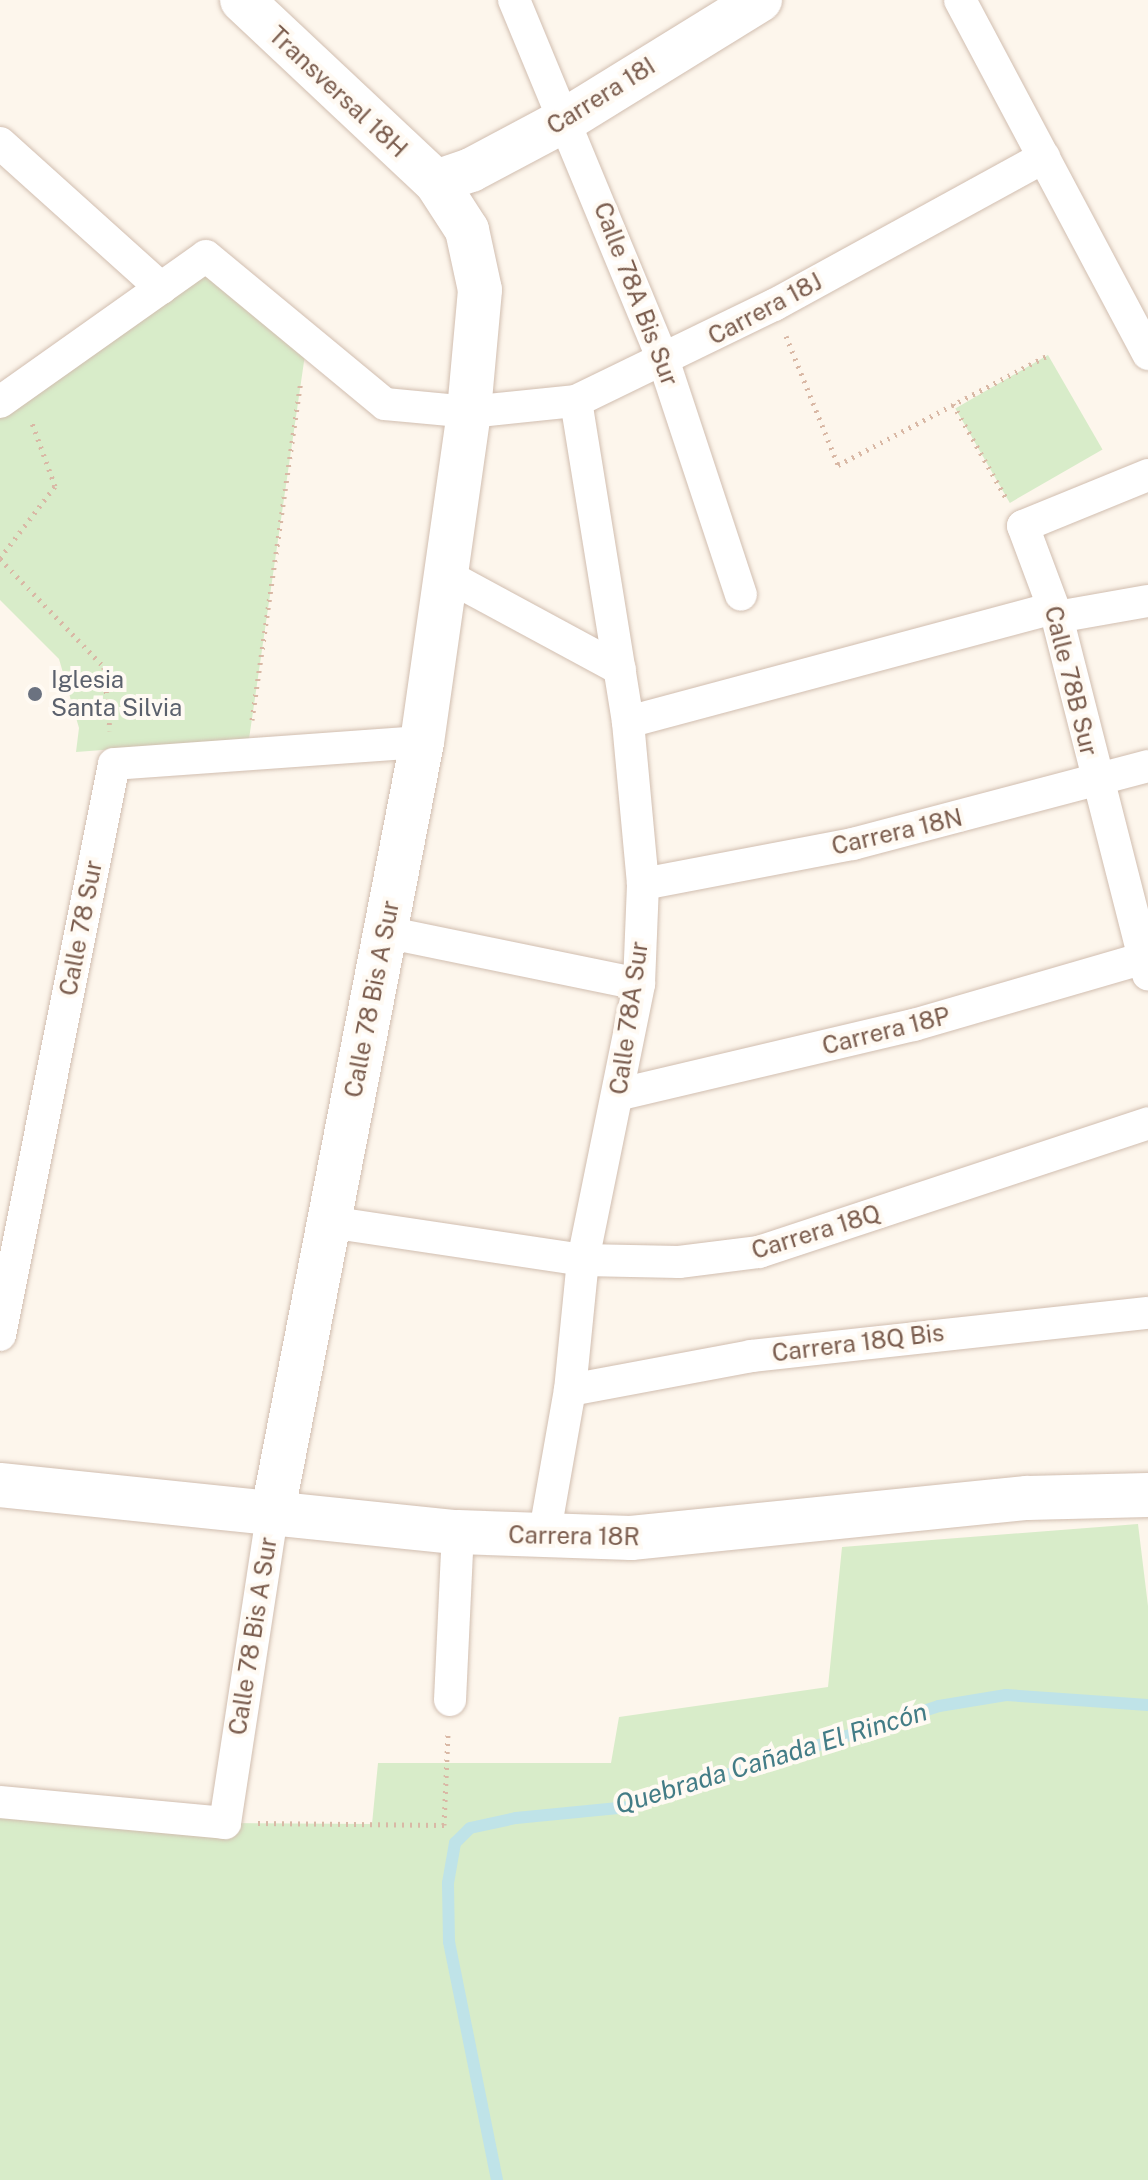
<!DOCTYPE html>
<meta charset="utf-8">
<style>
body{margin:0}
#map{position:relative;width:1148px;height:2180px;overflow:hidden;background:#fdf6ec;font-family:"Public Sans",sans-serif}
div>[style]{position:absolute}
[style*='--x']{left:calc(var(--x)*1px);top:calc(var(--y)*1px);width:calc(var(--w)*1px);rotate:calc(var(--a)*1deg)}
.green>*{inset:0;background:#d8ecc9;transform-origin:0 0}
.stream>*{height:12px;margin:-6px;padding:0 6px;transform-origin:6px;border-radius:6px;background:#bfe3e8}
.path>*{height:5px;margin-top:-2.5px;transform-origin:0;background:repeating-linear-gradient(90deg,#d9b8a5 0 2px,transparent 0 8px)}
.roads{filter:drop-shadow(0 0 2px #d1beb0) drop-shadow(0 0 2px #d1beb0)}
.street>*{height:32px;margin:-16px;padding:0 16px;transform-origin:16px;border-radius:16px;background:#fff}
.secondary>*{height:44px;margin:-22px;padding:0 22px;transform-origin:22px;border-radius:22px;background:#fff}
.dots>*{width:22px;height:22px;translate:-50% -50%;box-sizing:border-box;border:4px solid #fffaf3;border-radius:50%}
span{translate:-50% -50%;white-space:nowrap;text-align:center;line-height:1.15;-webkit-text-stroke:8px #fffaf3;paint-order:stroke}
.street-label{font-size:24px;color:#7a5c4d}
.worship-label{font-size:24px;color:#5b616d}
.left{translate:0 -50%;text-align:left}
.water-label{font-size:26px;color:#437c86;font-style:italic}
</style>
<div id="map">
<div class="green">
<div style="clip-path:polygon(206px 256px,307px 341px,249px 739px,76px 752px,79px 728px,59px 659px,0 600px,0 402px)"></div>
<div style="left:1048px;top:355px;width:109px;height:107px;rotate:60deg"></div>
<div style="clip-path:polygon(1138px 1524px,1148px 1606px,1148px 2180px,0 2180px,0 1802px,225px 1823px,372px 1824px,378px 1763px,611px 1763px,619px 1717px,828px 1687px,842px 1547px)"></div>
</div>
<div class="stream">
<div style="--x:497;--y:2180;--w:243;--a:-101.4"></div>
<div style="--x:449;--y:1942;--w:59;--a:-91"></div>
<div style="--x:448;--y:1883;--w:41;--a:-80.1"></div>
<div style="--x:455;--y:1843;--w:21;--a:-45"></div>
<div style="--x:470;--y:1828;--w:47;--a:-12.3"></div>
<div style="--x:516;--y:1818;--w:113;--a:-5.6"></div>
<div style="--x:628;--y:1807;--w:327;--a:-18"></div>
<div style="--x:939;--y:1706;--w:68;--a:-9.3"></div>
<div style="--x:1006;--y:1695;--w:142;--a:4"></div>
</div>
<div class="path">
<div style="--x:786;--y:336;--w:139;--a:68"></div>
<div style="--x:838;--y:465;--w:237;--a:-27.6"></div>
<div style="--x:953;--y:404;--w:108;--a:60.6"></div>
<div style="--x:0;--y:558;--w:91;--a:-52.6"></div>
<div style="--x:55;--y:486;--w:70;--a:-110"></div>
<div style="--x:0;--y:559;--w:150;--a:46.1"></div>
<div style="--x:104;--y:667;--w:64;--a:84.6"></div>
<div style="--x:252;--y:720;--w:342;--a:-81.8"></div>
<div style="--x:258;--y:1823;--w:186;--a:0.6"></div>
<div style="--x:444;--y:1825;--w:91;--a:-87.5"></div>
</div>
<div class="roads">
<div class="street">
<div style="--x:514;--y:0;--w:392;--a:67.5"></div>
<div style="--x:664;--y:362;--w:245;--a:71.7"></div>
<div style="--x:960;--y:0;--w:401;--a:62"></div>
<div style="--x:0;--y:143;--w:217;--a:42"></div>
<div style="--x:0;--y:402;--w:252;--a:-35.3"></div>
<div style="--x:206;--y:256;--w:232;--a:39.6"></div>
<div style="--x:385;--y:404;--w:84;--a:5.4"></div>
<div style="--x:469;--y:412;--w:108;--a:-5.9"></div>
<div style="--x:576;--y:401;--w:220;--a:-25.9"></div>
<div style="--x:774;--y:305;--w:308;--a:-28.7"></div>
<div style="--x:1148;--y:475;--w:135;--a:157.8"></div>
<div style="--x:1023;--y:526;--w:97;--a:69.5"></div>
<div style="--x:1057;--y:617;--w:369;--a:75.7"></div>
<div style="--x:444;--y:574;--w:200;--a:28.4"></div>
<div style="--x:1057;--y:617;--w:92;--a:-10"></div>
<div style="--x:628;--y:722;--w:440;--a:-15"></div>
<div style="--x:643;--y:884;--w:214;--a:-10.8"></div>
<div style="--x:853;--y:844;--w:305;--a:-14.8"></div>
<div style="--x:385;--y:932;--w:259;--a:11.6"></div>
<div style="--x:621;--y:1094;--w:301;--a:-13.3"></div>
<div style="--x:914;--y:1025;--w:244;--a:-16.2"></div>
<div style="--x:329;--y:1222;--w:257;--a:8.5"></div>
<div style="--x:583;--y:1260;--w:96;--a:1.2"></div>
<div style="--x:679;--y:1262;--w:81;--a:-7.1"></div>
<div style="--x:759;--y:1252;--w:410;--a:-18.3"></div>
<div style="--x:0;--y:1335;--w:582;--a:-78.71"></div>
<div style="--x:114;--y:764;--w:309;--a:-4.1"></div>
<div style="--x:570;--y:1390;--w:184;--a:-10.6"></div>
<div style="--x:751;--y:1356;--w:399;--a:-6.2"></div>
<div style="--x:544;--y:1537;--w:149;--a:-80"></div>
<div style="--x:570;--y:1390;--w:131;--a:-84.3"></div>
<div style="--x:583;--y:1260;--w:282;--a:-78.5"></div>
<div style="--x:639;--y:984;--w:100;--a:-87.7"></div>
<div style="--x:643;--y:884;--w:163;--a:-95.3"></div>
<div style="--x:628;--y:722;--w:325;--a:-99.2"></div>
<div style="--x:450;--y:1700;--w:168;--a:-87.3"></div>
<div style="--x:0;--y:1802;--w:226;--a:5.3"></div>
<div style="--x:225;--y:1823;--w:311;--a:-81.3"></div>
</div>
<div class="secondary">
<div style="--x:242;--y:0;--w:266;--a:43.2"></div>
<div style="--x:436;--y:182;--w:57;--a:57.1"></div>
<div style="--x:467;--y:230;--w:61;--a:77.8"></div>
<div style="--x:480;--y:290;--w:122;--a:95.2"></div>
<div style="--x:469;--y:412;--w:333;--a:98.1"></div>
<div style="--x:422;--y:742;--w:788;--a:100.97"></div>
<div style="--x:436;--y:182;--w:37;--a:-19"></div>
<div style="--x:471;--y:170;--w:109;--a:-28"></div>
<div style="--x:567;--y:119;--w:227;--a:-31.7"></div>
<div style="--x:0;--y:1485;--w:460;--a:5.9"></div>
<div style="--x:458;--y:1532;--w:173;--a:2"></div>
<div style="--x:631;--y:1538;--w:398;--a:-5.8"></div>
<div style="--x:1027;--y:1498;--w:121;--a:-1.4"></div>
</div>
</div>
<div class="dots">
<div style="left:35px;top:694px;background:#6b7280"></div>
</div>
<div class="street-label">
<span style="left:338px;top:92px;rotate:43deg">Transversal 18H</span>
<span style="left:601px;top:96px;rotate:-32deg">Carrera 18I</span>
<span style="left:636px;top:294px;rotate:69deg">Calle 78A Bis Sur</span>
<span style="left:765px;top:309px;rotate:-28deg">Carrera 18J</span>
<span style="left:1071px;top:681px;rotate:76deg">Calle 78B Sur</span>
<span style="left:897px;top:832px;rotate:-13deg">Carrera 18N</span>
<span style="left:81px;top:928px;rotate:-79deg">Calle 78 Sur</span>
<span style="left:372px;top:999px;rotate:-79deg">Calle 78 Bis A Sur</span>
<span style="left:629px;top:1018px;rotate:-82deg">Calle 78A Sur</span>
<span style="left:886px;top:1031px;rotate:-14deg">Carrera 18P</span>
<span style="left:816px;top:1232px;rotate:-17deg">Carrera 18Q</span>
<span style="left:858px;top:1343px;rotate:-7deg">Carrera 18Q Bis</span>
<span style="left:574px;top:1536px;rotate:1deg">Carrera 18R</span>
<span style="left:253px;top:1636px;rotate:-81deg">Calle 78 Bis A Sur</span>
</div>
<div class="worship-label">
<span class="left" style="left:51px;top:694px">Iglesia<br>Santa Silvia</span>
</div>
<div class="water-label">
<span style="left:771px;top:1758px;rotate:-17deg">Quebrada Cañada El Rincón</span>
</div>
</div>
